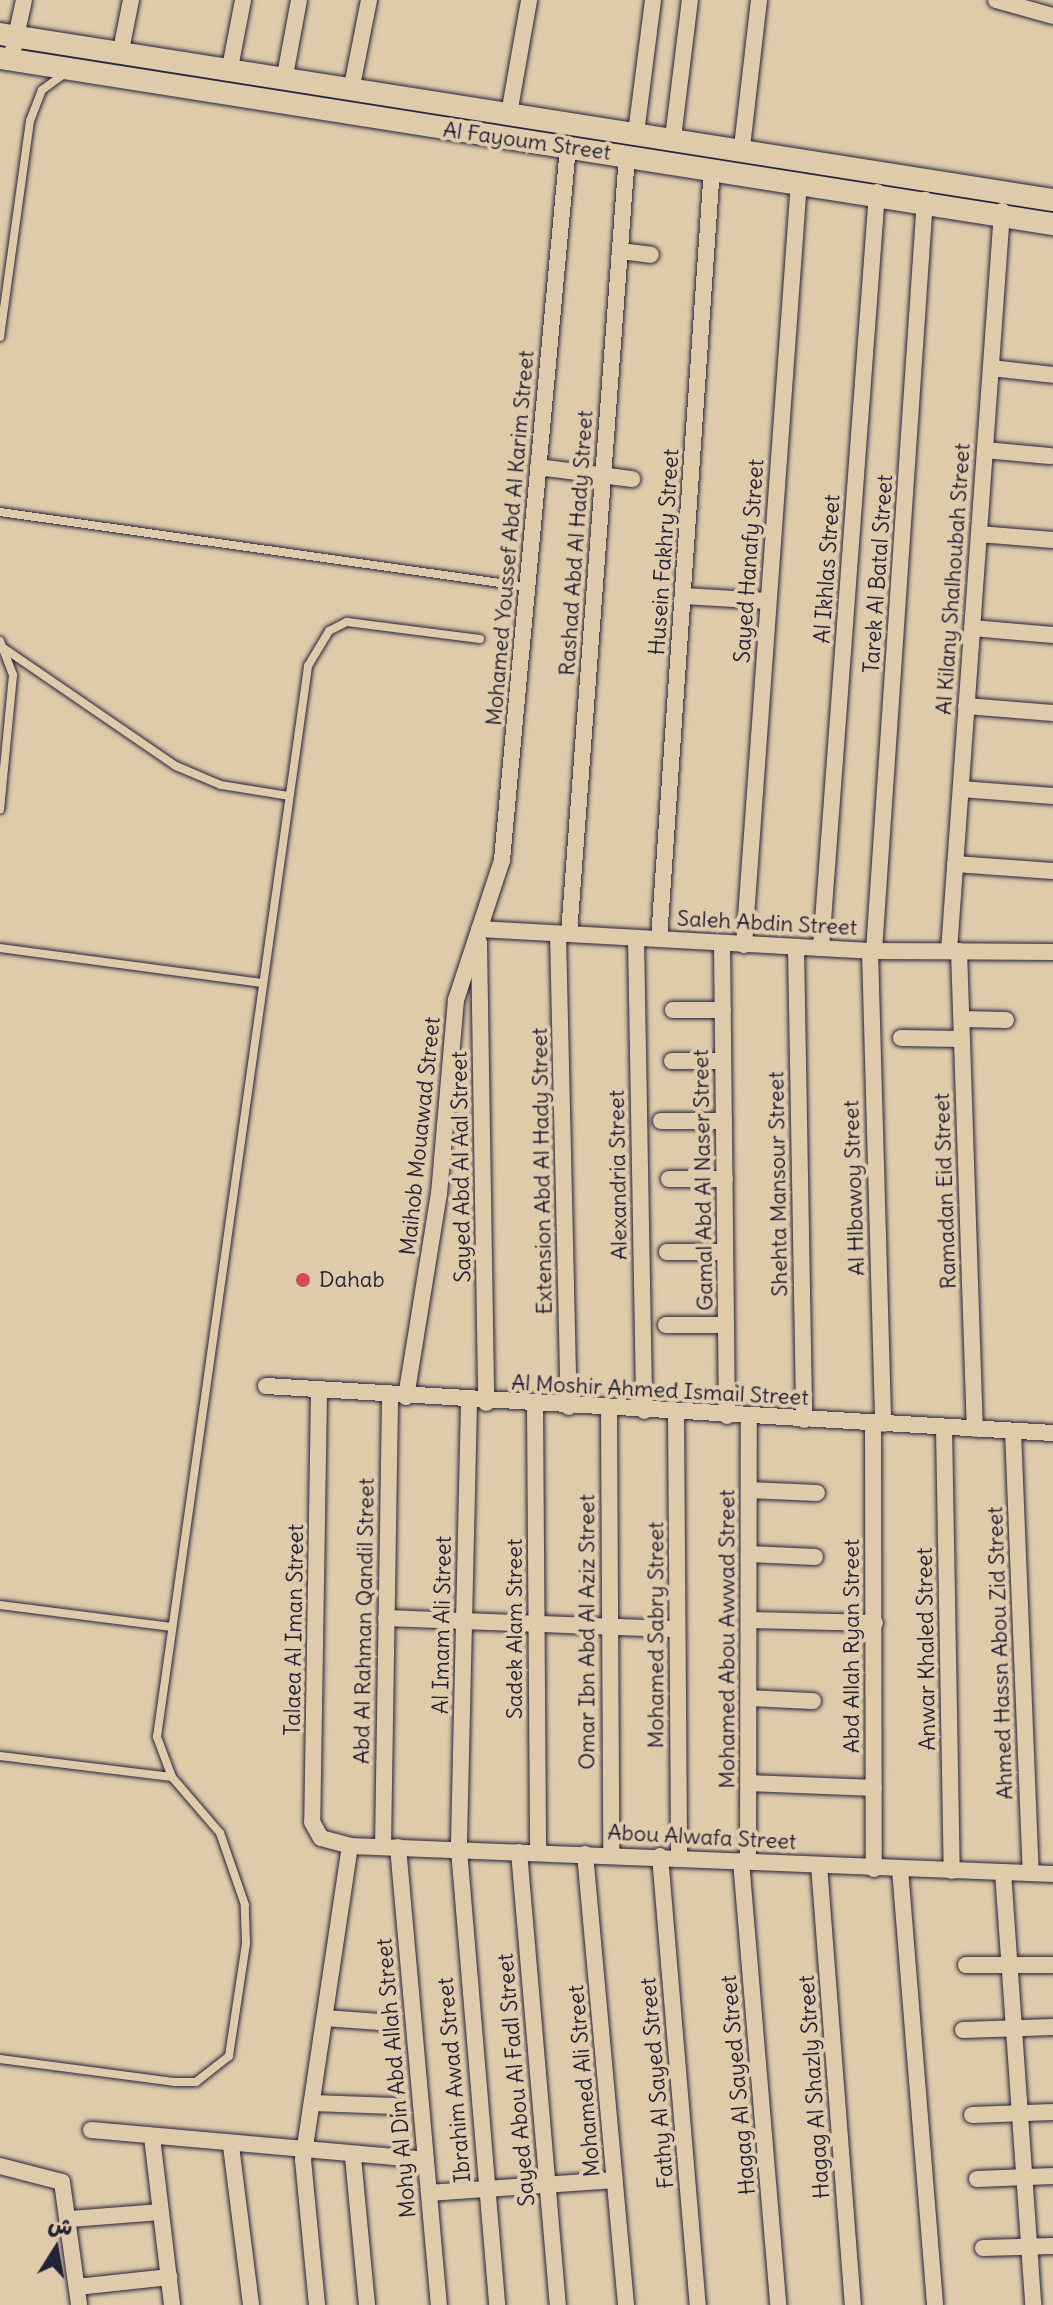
<!DOCTYPE html>
<meta charset="utf-8">
<style>
body{margin:0}
#map{position:relative;width:1053px;height:2305px;overflow:hidden;background:#dfcbaa;font-family:Delius,"Playpen Sans Arabic",sans-serif}
div>[style]{position:absolute}
[style*='--x']{left:calc(var(--x)*1px);top:calc(var(--y)*1px);width:calc(var(--w)*1px);rotate:calc(var(--a)*1deg)}
.roads{filter:drop-shadow(0 0 2px #22223b) drop-shadow(0 0 2px #22223b)}
.lane>*{height:8px;margin:-4px;padding:0 4px;transform-origin:4px;border-radius:4px;background:#dfcbaa}
.street>*{height:16px;margin:-8px;padding:0 8px;transform-origin:8px;border-radius:8px;background:#dfcbaa}
.secondary>*{height:22px;margin:-11px;padding:0 11px;transform-origin:11px;border-radius:11px;background:#dfcbaa}
.dots>*{width:22px;height:22px;translate:-50% -50%;box-sizing:border-box;border:4px solid #dfcbaa;border-radius:50%}
span{translate:-50% -50%;white-space:nowrap;text-align:center;line-height:1.15;-webkit-text-stroke:8px #dfcbaa;paint-order:stroke}
.street-label{font-size:22px;color:#22223b}
.poi-label{font-size:22px;color:#22223b}
.left{translate:0 -50%;text-align:left}
.north{position:absolute;left:16px;top:2209px;width:80px;height:80px;-webkit-text-stroke:6px #dfcbaa;paint-order:stroke;rotate:11deg;font-size:22px;font-weight:700;line-height:32px;text-align:center;color:#22223b}
.north::after{content:'';display:block;margin:auto;width:28px;height:36px;background:#22223b;clip-path:polygon(50% 0,100% 100%,50% 72%,0 100%)}
</style>
<div id="map">
<div class="roads">
<div class="lane">
<div style="--x:0;--y:337;--w:218;--a:-82.1"></div>
<div style="--x:30;--y:121;--w:33;--a:-69"></div>
<div style="--x:42;--y:90;--w:27;--a:-36"></div>
<div style="--x:0;--y:512;--w:533;--a:8.08"></div>
<div style="--x:0;--y:641;--w:36;--a:69"></div>
<div style="--x:13;--y:675;--w:135;--a:95.5"></div>
<div style="--x:5;--y:649;--w:207;--a:34.4"></div>
<div style="--x:176;--y:766;--w:49;--a:22.9"></div>
<div style="--x:221;--y:785;--w:69;--a:9.2"></div>
<div style="--x:0;--y:948;--w:264;--a:7.6"></div>
<div style="--x:0;--y:1605;--w:173;--a:7.3"></div>
<div style="--x:0;--y:1756;--w:173;--a:7"></div>
<div style="--x:0;--y:2059;--w:177;--a:7.5"></div>
<div style="--x:175;--y:2082;--w:21;--a:0"></div>
<div style="--x:196;--y:2082;--w:42;--a:-38.2"></div>
<div style="--x:229;--y:2056;--w:114;--a:-81.4"></div>
<div style="--x:246;--y:1943;--w:38;--a:-92"></div>
<div style="--x:245;--y:1905;--w:76;--a:-109.1"></div>
<div style="--x:220;--y:1833;--w:74;--a:-130.6"></div>
<div style="--x:172;--y:1777;--w:43;--a:-110.6"></div>
<div style="--x:157;--y:1737;--w:1082;--a:-81.97"></div>
<div style="--x:308;--y:666;--w:41;--a:-59"></div>
<div style="--x:329;--y:631;--w:20;--a:-27"></div>
<div style="--x:347;--y:622;--w:134;--a:7.3"></div>
</div>
<div class="street">
<div style="--x:996;--y:0;--w:59;--a:15.7"></div>
<div style="--x:120;--y:55;--w:56;--a:-78.7"></div>
<div style="--x:11;--y:60;--w:61;--a:-77.8"></div>
<div style="--x:229;--y:73;--w:74;--a:-79.1"></div>
<div style="--x:284;--y:81;--w:82;--a:-79.5"></div>
<div style="--x:351;--y:91;--w:93;--a:-78.8"></div>
<div style="--x:509;--y:114;--w:116;--a:-80"></div>
<div style="--x:636;--y:133;--w:134;--a:-82.7"></div>
<div style="--x:673;--y:138;--w:139;--a:-83"></div>
<div style="--x:742;--y:147;--w:148;--a:-83.4"></div>
<div style="--x:620;--y:251;--w:31;--a:7"></div>
<div style="--x:991;--y:368;--w:62;--a:6.4"></div>
<div style="--x:985;--y:450;--w:65;--a:5.3"></div>
<div style="--x:538;--y:467;--w:95;--a:7.3"></div>
<div style="--x:979;--y:534;--w:74;--a:4.6"></div>
<div style="--x:683;--y:596;--w:85;--a:3.4"></div>
<div style="--x:972;--y:628;--w:81;--a:4.9"></div>
<div style="--x:966;--y:706;--w:87;--a:4.6"></div>
<div style="--x:961;--y:789;--w:92;--a:4.4"></div>
<div style="--x:955;--y:864;--w:98;--a:4.1"></div>
<div style="--x:479;--y:929;--w:392;--a:3.2"></div>
<div style="--x:870;--y:951;--w:183;--a:0.3"></div>
<div style="--x:558;--y:934;--w:473;--a:88.7"></div>
<div style="--x:569;--y:934;--w:780;--a:-85.74"></div>
<div style="--x:636;--y:938;--w:473;--a:89"></div>
<div style="--x:659;--y:939;--w:773;--a:-86.07"></div>
<div style="--x:479;--y:942;--w:461;--a:89.1"></div>
<div style="--x:722;--y:943;--w:473;--a:89.4"></div>
<div style="--x:744;--y:945;--w:766;--a:-85.88"></div>
<div style="--x:796;--y:947;--w:473;--a:89"></div>
<div style="--x:821;--y:948;--w:758;--a:-85.76"></div>
<div style="--x:870;--y:951;--w:473;--a:88.4"></div>
<div style="--x:874;--y:951;--w:753;--a:-86.12"></div>
<div style="--x:949;--y:951;--w:742;--a:-85.9"></div>
<div style="--x:959;--y:951;--w:478;--a:88.1"></div>
<div style="--x:673;--y:1010;--w:50;--a:0"></div>
<div style="--x:962;--y:1019;--w:44;--a:1.3"></div>
<div style="--x:901;--y:1038;--w:61;--a:0.9"></div>
<div style="--x:672;--y:1061;--w:51;--a:0"></div>
<div style="--x:661;--y:1121;--w:63;--a:0"></div>
<div style="--x:669;--y:1179;--w:56;--a:0"></div>
<div style="--x:667;--y:1252;--w:58;--a:0"></div>
<div style="--x:666;--y:1325;--w:60;--a:0"></div>
<div style="--x:266;--y:1386;--w:788;--a:3.42"></div>
<div style="--x:319;--y:1391;--w:431;--a:90.9"></div>
<div style="--x:312;--y:1822;--w:18;--a:61"></div>
<div style="--x:321;--y:1838;--w:30;--a:15"></div>
<div style="--x:350;--y:1846;--w:704;--a:2.28"></div>
<div style="--x:406;--y:1397;--w:206;--a:-80.8"></div>
<div style="--x:439;--y:1194;--w:195;--a:-85"></div>
<div style="--x:456;--y:1000;--w:147;--a:-71.8"></div>
<div style="--x:502;--y:860;--w:716;--a:-84.71"></div>
<div style="--x:469;--y:1402;--w:448;--a:91.3"></div>
<div style="--x:459;--y:1850;--w:457;--a:85.2"></div>
<div style="--x:535;--y:1405;--w:447;--a:89.6"></div>
<div style="--x:609;--y:1409;--w:446;--a:89.7"></div>
<div style="--x:676;--y:1413;--w:444;--a:89.6"></div>
<div style="--x:873;--y:1423;--w:446;--a:89.9"></div>
<div style="--x:944;--y:1427;--w:444;--a:89"></div>
<div style="--x:1013;--y:1431;--w:442;--a:87.7"></div>
<div style="--x:749;--y:1490;--w:68;--a:2.5"></div>
<div style="--x:749;--y:1554;--w:66;--a:2.6"></div>
<div style="--x:386;--y:1618;--w:291;--a:2.2"></div>
<div style="--x:751;--y:1620;--w:124;--a:1.4"></div>
<div style="--x:749;--y:1698;--w:64;--a:2.7"></div>
<div style="--x:749;--y:1783;--w:125;--a:2.3"></div>
<div style="--x:383;--y:1847;--w:451;--a:-89.1"></div>
<div style="--x:398;--y:1847;--w:460;--a:84.9"></div>
<div style="--x:519;--y:1852;--w:455;--a:85.1"></div>
<div style="--x:585;--y:1854;--w:453;--a:84.8"></div>
<div style="--x:660;--y:1856;--w:451;--a:85.2"></div>
<div style="--x:741;--y:1861;--w:446;--a:85.2"></div>
<div style="--x:748;--y:1861;--w:444;--a:-89.9"></div>
<div style="--x:819;--y:1865;--w:441;--a:85.6"></div>
<div style="--x:900;--y:1869;--w:437;--a:85.4"></div>
<div style="--x:1003;--y:1872;--w:434;--a:86"></div>
<div style="--x:966;--y:1965;--w:87;--a:0"></div>
<div style="--x:325;--y:2018;--w:55;--a:4.2"></div>
<div style="--x:963;--y:2030;--w:90;--a:-1.9"></div>
<div style="--x:313;--y:2103;--w:81;--a:2.1"></div>
<div style="--x:972;--y:2115;--w:81;--a:-2.1"></div>
<div style="--x:91;--y:2130;--w:336;--a:5.1"></div>
<div style="--x:152;--y:2137;--w:169;--a:83.2"></div>
<div style="--x:231;--y:2146;--w:160;--a:82.8"></div>
<div style="--x:353;--y:2157;--w:149;--a:84.6"></div>
<div style="--x:0;--y:2166;--w:64;--a:14.5"></div>
<div style="--x:62;--y:2182;--w:124;--a:82.1"></div>
<div style="--x:977;--y:2179;--w:76;--a:-2.3"></div>
<div style="--x:429;--y:2193;--w:186;--a:-4"></div>
<div style="--x:70;--y:2219;--w:91;--a:-4.4"></div>
<div style="--x:983;--y:2248;--w:70;--a:-1.6"></div>
<div style="--x:77;--y:2287;--w:93;--a:-6.2"></div>
<div style="--x:317;--y:2305;--w:146;--a:-95.5"></div>
<div style="--x:303;--y:2160;--w:317;--a:-81.5"></div>
</div>
<div class="secondary">
<div style="--x:0;--y:34;--w:1066;--a:8.96"></div>
<div style="--x:0;--y:58;--w:1066;--a:8.96"></div>
</div>
</div>
<div class="dots">
<div style="left:303px;top:1280px;background:#d1495b"></div>
</div>
<div class="street-label">
<span style="left:527px;top:141px;rotate:8deg">Al Fayoum Street</span>
<span style="left:510px;top:538px;rotate:-85deg">Mohamed Youssef Abd Al Karim Street</span>
<span style="left:576px;top:543px;rotate:-86deg">Rashad Abd Al Hady Street</span>
<span style="left:664px;top:552px;rotate:-86deg">Husein Fakhry Street</span>
<span style="left:749px;top:561px;rotate:-86deg">Sayed Hanafy Street</span>
<span style="left:827px;top:569px;rotate:-86deg">Al Ikhlas Street</span>
<span style="left:878px;top:574px;rotate:-86deg">Tarek Al Batal Street</span>
<span style="left:953px;top:579px;rotate:-86deg">Al Kilany Shalhoubah Street</span>
<span style="left:767px;top:923px;rotate:3deg">Saleh Abdin Street</span>
<span style="left:420px;top:1136px;rotate:-84deg">Maihob Mouawad Street</span>
<span style="left:461px;top:1167px;rotate:-91deg">Sayed Abd Al Aal Street</span>
<span style="left:542px;top:1171px;rotate:-91deg">Extension Abd Al Hady Street</span>
<span style="left:618px;top:1175px;rotate:-91deg">Alexandria Street</span>
<span style="left:703px;top:1180px;rotate:-91deg">Gamal Abd Al Naser Street</span>
<span style="left:778px;top:1184px;rotate:-91deg">Shehta Mansour Street</span>
<span style="left:854px;top:1188px;rotate:-92deg">Al Hlbawoy Street</span>
<span style="left:945px;top:1191px;rotate:-92deg">Ramadan Eid Street</span>
<span style="left:660px;top:1390px;rotate:3deg">Al Moshir Ahmed Ismail Street</span>
<span style="left:364px;top:1621px;rotate:-89deg">Abd Al Rahman Qandil Street</span>
<span style="left:442px;top:1625px;rotate:-89deg">Al Imam Ali Street</span>
<span style="left:515px;top:1629px;rotate:-90deg">Sadek Alam Street</span>
<span style="left:294px;top:1630px;rotate:-89deg">Talaea Al Iman Street</span>
<span style="left:587px;top:1632px;rotate:-90deg">Omar Ibn Abd Al Aziz Street</span>
<span style="left:656px;top:1635px;rotate:-90deg">Mohamed Sabry Street</span>
<span style="left:727px;top:1639px;rotate:-90deg">Mohamed Abou Awwad Street</span>
<span style="left:852px;top:1646px;rotate:-90deg">Abd Allah Ryan Street</span>
<span style="left:926px;top:1649px;rotate:-91deg">Anwar Khaled Street</span>
<span style="left:1000px;top:1653px;rotate:-92deg">Ahmed Hassn Abou Zid Street</span>
<span style="left:702px;top:1837px;rotate:3deg">Abou Alwafa Street</span>
<span style="left:396px;top:2078px;rotate:-95deg">Mohy Al Din Abd Allah Street</span>
<span style="left:454px;top:2080px;rotate:-95deg">Ibrahim Awad Street</span>
<span style="left:516px;top:2080px;rotate:-95deg">Sayed Abou Al Fadl Street</span>
<span style="left:584px;top:2081px;rotate:-95deg">Mohamed Ali Street</span>
<span style="left:657px;top:2083px;rotate:-95deg">Fathy Al Sayed Street</span>
<span style="left:738px;top:2085px;rotate:-95deg">Hagag Al Sayed Street</span>
<span style="left:814px;top:2087px;rotate:-94deg">Hagag Al Shazly Street</span>
</div>
<div class="poi-label">
<span class="left" style="left:319px;top:1280px">Dahab</span>
</div>
<div class="north">ش</div>
</div>
